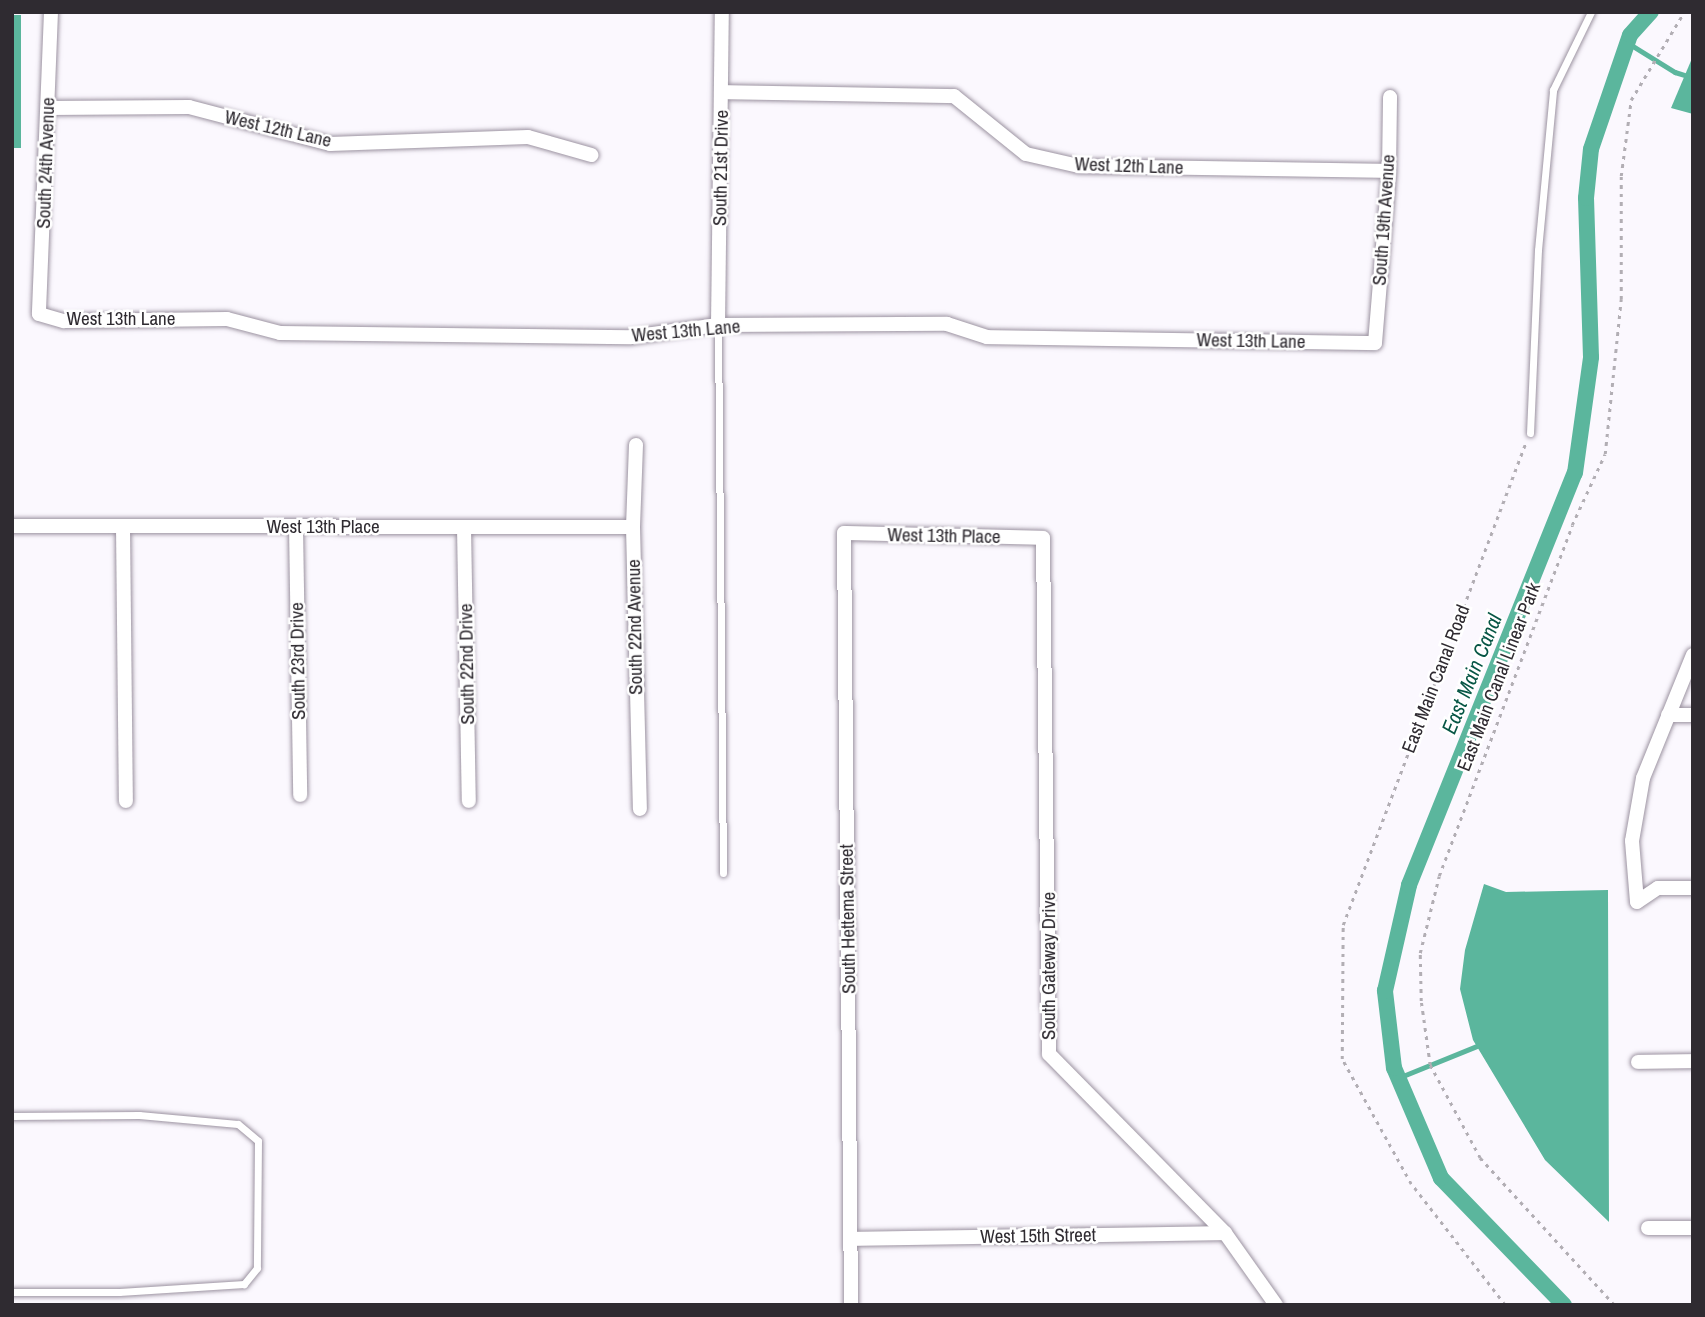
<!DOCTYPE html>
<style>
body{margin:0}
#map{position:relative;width:1705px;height:1317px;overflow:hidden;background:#fbf8fe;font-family:"Archivo Narrow",sans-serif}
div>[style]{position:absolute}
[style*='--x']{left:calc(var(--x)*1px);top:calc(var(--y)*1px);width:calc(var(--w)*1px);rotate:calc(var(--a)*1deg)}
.water>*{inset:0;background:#5bb69d;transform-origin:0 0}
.stream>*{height:4.5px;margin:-2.25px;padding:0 2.25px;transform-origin:2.25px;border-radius:2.25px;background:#5bb69d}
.canal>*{height:16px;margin:-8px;padding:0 8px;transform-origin:8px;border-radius:8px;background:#5bb69d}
.path>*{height:2.5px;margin-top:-1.25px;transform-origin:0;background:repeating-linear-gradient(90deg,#b2aeb4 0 3.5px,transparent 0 8.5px)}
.roads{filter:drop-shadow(0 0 2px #9c93a1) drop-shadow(0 0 2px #9c93a1)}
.lane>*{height:7px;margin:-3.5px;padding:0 3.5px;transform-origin:3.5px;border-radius:3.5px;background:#fff}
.street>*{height:14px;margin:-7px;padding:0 7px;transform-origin:7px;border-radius:7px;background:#fff}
span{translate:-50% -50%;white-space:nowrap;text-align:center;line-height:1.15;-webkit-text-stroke:5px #fff;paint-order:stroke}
.street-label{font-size:19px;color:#2f2b31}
.water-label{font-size:21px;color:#075645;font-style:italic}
.frame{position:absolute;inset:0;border:14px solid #2f2b31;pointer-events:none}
</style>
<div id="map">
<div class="water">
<div style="left:12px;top:15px;width:9px;height:133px"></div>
<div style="clip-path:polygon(1693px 56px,1693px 114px,1671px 108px)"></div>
<div style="clip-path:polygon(1484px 884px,1506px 892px,1608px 890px,1609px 1222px,1545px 1160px,1473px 1040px,1460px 989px,1465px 950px)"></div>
</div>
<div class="stream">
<div style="--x:1628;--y:43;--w:55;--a:31.7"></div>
<div style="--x:1675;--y:72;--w:10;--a:17"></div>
<div style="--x:1398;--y:1078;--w:85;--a:-22.1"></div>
</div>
<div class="canal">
<div style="--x:1564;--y:1305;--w:177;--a:-134.1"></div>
<div style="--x:1441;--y:1178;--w:120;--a:-113.1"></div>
<div style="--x:1394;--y:1068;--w:78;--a:-96.7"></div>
<div style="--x:1385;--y:991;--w:109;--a:-77.2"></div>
<div style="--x:1409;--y:885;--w:444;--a:-68.1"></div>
<div style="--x:1575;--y:473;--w:117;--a:-82.1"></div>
<div style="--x:1591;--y:357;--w:159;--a:-91.8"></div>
<div style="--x:1586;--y:198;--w:49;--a:-84.2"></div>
<div style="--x:1591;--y:149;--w:120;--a:-71.1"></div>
<div style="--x:1630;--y:35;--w:31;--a:-48"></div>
</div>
<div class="path">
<div style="--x:1505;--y:1305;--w:153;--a:-127.8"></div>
<div style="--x:1411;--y:1184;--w:143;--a:-118.9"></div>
<div style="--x:1342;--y:1059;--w:134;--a:-89.6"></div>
<div style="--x:1343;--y:925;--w:517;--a:-69.25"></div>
<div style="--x:1614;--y:1305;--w:199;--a:-132.4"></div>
<div style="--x:1480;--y:1158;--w:106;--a:-118.3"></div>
<div style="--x:1430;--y:1065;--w:65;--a:-98"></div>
<div style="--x:1421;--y:1001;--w:48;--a:-91.2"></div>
<div style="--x:1420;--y:953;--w:79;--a:-76.1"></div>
<div style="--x:1439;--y:876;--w:375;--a:-69.2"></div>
<div style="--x:1572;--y:525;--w:78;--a:-65.1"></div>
<div style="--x:1605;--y:454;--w:156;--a:-84.1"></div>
<div style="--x:1621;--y:299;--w:123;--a:-90"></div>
<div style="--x:1621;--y:176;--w:77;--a:-82.5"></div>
<div style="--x:1631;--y:100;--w:103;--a:-58.9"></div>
</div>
<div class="roads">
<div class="lane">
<div style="--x:718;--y:325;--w:548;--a:89.48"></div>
<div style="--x:1530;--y:433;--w:183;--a:-87.5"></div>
<div style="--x:1538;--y:250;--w:161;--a:-84.6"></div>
<div style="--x:1553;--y:90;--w:87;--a:-64"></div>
<div style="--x:12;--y:1116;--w:127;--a:-0.5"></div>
<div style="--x:139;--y:1115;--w:99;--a:5.2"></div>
<div style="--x:238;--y:1124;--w:26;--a:40"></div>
<div style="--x:258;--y:1141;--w:127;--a:90.5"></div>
<div style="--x:257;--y:1268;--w:21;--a:129"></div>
<div style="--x:244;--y:1284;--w:125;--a:176.3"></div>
<div style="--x:119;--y:1292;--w:107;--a:180"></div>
</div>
<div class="street">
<div style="--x:51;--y:12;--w:302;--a:92.3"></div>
<div style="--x:39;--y:314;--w:26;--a:16"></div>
<div style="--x:64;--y:321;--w:163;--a:-0.7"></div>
<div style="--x:227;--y:319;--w:55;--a:14.8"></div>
<div style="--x:280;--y:333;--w:351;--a:0.7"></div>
<div style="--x:631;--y:337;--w:88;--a:-7.9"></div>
<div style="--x:718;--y:325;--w:229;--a:-0.3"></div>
<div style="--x:947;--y:324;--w:42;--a:18"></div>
<div style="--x:987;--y:337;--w:388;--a:0.9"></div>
<div style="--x:1375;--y:343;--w:173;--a:-85.3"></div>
<div style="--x:1389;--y:171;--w:74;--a:-89.2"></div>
<div style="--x:722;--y:92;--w:232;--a:1"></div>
<div style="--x:954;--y:96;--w:92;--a:38.9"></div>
<div style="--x:1026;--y:154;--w:54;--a:12.8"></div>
<div style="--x:1079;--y:166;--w:310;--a:0.9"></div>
<div style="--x:48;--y:108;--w:141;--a:-0.4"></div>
<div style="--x:189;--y:107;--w:146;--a:14.7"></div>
<div style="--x:330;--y:144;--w:198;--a:-2"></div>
<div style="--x:528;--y:137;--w:66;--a:15.9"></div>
<div style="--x:718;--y:325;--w:313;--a:-89.3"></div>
<div style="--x:636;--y:445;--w:82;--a:92.1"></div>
<div style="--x:633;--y:527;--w:282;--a:88.6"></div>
<div style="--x:12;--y:526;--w:621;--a:0.09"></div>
<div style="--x:123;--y:526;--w:275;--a:89.4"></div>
<div style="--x:296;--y:526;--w:269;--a:89.1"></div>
<div style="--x:464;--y:527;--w:274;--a:89"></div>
<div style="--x:1693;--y:655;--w:133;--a:112.1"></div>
<div style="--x:1643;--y:778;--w:64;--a:99.9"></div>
<div style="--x:1632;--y:841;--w:61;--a:85.3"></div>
<div style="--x:1637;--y:902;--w:25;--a:-34"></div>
<div style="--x:1658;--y:888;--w:35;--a:0"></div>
<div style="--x:1668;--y:715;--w:25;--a:0"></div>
<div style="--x:1638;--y:1062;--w:55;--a:-1"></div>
<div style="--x:1648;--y:1228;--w:45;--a:0"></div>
<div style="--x:851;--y:1239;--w:374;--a:-0.9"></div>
<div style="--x:851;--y:1305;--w:772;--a:-90.52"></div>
<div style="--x:844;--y:533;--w:199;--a:1.4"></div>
<div style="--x:1043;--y:538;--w:516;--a:89.33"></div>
<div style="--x:1049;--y:1054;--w:251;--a:45.5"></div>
<div style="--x:1225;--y:1233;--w:88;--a:54.7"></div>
</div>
</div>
<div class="street-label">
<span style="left:278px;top:129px;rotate:13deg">West 12th Lane</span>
<span style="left:46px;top:163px;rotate:-88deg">South 24th Avenue</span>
<span style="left:1129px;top:166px;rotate:2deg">West 12th Lane</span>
<span style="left:721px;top:168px;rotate:-89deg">South 21st Drive</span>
<span style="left:1384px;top:220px;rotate:-86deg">South 19th Avenue</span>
<span style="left:121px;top:319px">West 13th Lane</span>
<span style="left:686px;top:331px;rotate:-5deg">West 13th Lane</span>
<span style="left:1251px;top:341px;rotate:1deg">West 13th Lane</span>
<span style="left:323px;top:527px">West 13th Place</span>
<span style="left:944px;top:536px;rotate:1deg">West 13th Place</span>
<span style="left:635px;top:627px;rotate:-91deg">South 22nd Avenue</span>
<span style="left:298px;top:661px;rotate:-91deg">South 23rd Drive</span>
<span style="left:467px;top:664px;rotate:-91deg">South 22nd Drive</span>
<span style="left:1499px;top:677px;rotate:-69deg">East Main Canal Linear Park</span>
<span style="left:1436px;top:679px;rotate:-69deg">East Main Canal Road</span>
<span style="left:848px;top:919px;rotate:-91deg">South Hettema Street</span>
<span style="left:1049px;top:966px;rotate:-90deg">South Gateway Drive</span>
<span style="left:1038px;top:1236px;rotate:-1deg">West 15th Street</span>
</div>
<div class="water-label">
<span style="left:1472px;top:674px;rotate:-68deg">East Main Canal</span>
</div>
<div class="frame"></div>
</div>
